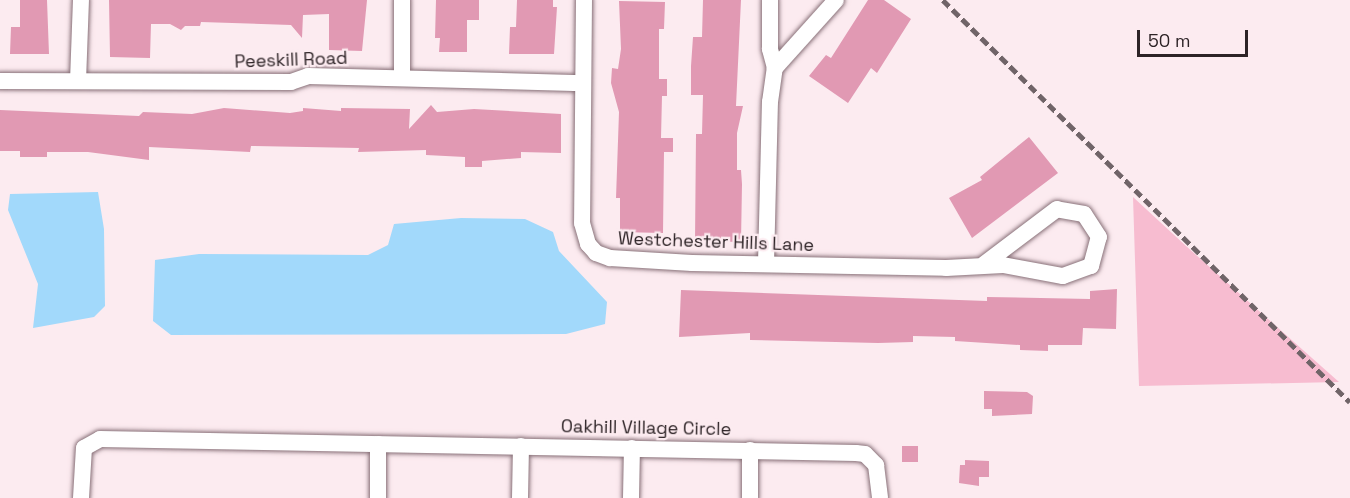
<!DOCTYPE html>
<style>
body{margin:0}
#map{position:relative;width:1350px;height:498px;overflow:hidden;background:#fcebf0;font-family:"Space Grotesk",sans-serif}
div>[style]{position:absolute}
[style*='--x']{left:calc(var(--x)*1px);top:calc(var(--y)*1px);width:calc(var(--w)*1px);rotate:calc(var(--a)*1deg)}
.green>*{inset:0;background:#f7bcd0}
.water>*{inset:0;background:#a2d9fb}
.building>*{inset:0;background:#e199b3;transform-origin:0 0}
.roads{filter:drop-shadow(0 0 2px #887078) drop-shadow(0 0 2px #887078)}
.minor>*{height:16px;margin:-8px;padding:0 8px;transform-origin:8px;border-radius:8px;background:#fff}
.rail>*{height:4.5px;margin-top:-2.25px;transform-origin:0;background:repeating-linear-gradient(90deg,#706468 0 9px,transparent 0 13.5px)}
span{translate:-50% -50%;white-space:nowrap;text-align:center;line-height:1.15;-webkit-text-stroke:4.5px #fcebf0;paint-order:stroke}
.street-label{font-size:18px;color:#2d2326}
.scale{position:absolute;left:1137px;top:30px;width:111px;height:27px;box-sizing:border-box;border:3px solid #2d2326;border-top:0;padding-left:8px;font-size:18px;line-height:21px;white-space:nowrap;color:#2d2326;-webkit-text-stroke:4px #fcebf0;paint-order:stroke}
</style>
<div id="map">
<div class="green">
<div style="clip-path:polygon(1133px 197px,1186px 246px,1339px 382px,1139px 386px)"></div>
</div>
<div class="water">
<div style="clip-path:polygon(98px 192px,104px 229px,105px 306px,94px 317px,33px 328px,38px 284px,8px 210px,10px 194px)"></div>
<div style="clip-path:polygon(461px 218px,525px 219px,553px 232px,559px 251px,607px 302px,605px 324px,566px 334px,171px 335px,153px 321px,155px 260px,199px 254px,368px 255px,388px 245px,394px 224px)"></div>
</div>
<div class="building">
<div style="clip-path:polygon(20px 0,47px 0,49px 54px,10px 54px,11px 27px,20px 27px)"></div>
<div style="clip-path:polygon(109px 0,367px 0,362px 51px,329px 50px,329px 14px,303px 15px,302px 38px,291px 25px,201px 22px,200px 26px,185px 26px,181px 30px,170px 24px,151px 24px,150px 58px,110px 57px)"></div>
<div style="clip-path:polygon(436px 0,479px 0,479px 20px,467px 20px,467px 52px,439px 52px,440px 38px,435px 38px)"></div>
<div style="clip-path:polygon(517px 0,553px 0,553px 7px,557px 7px,554px 54px,509px 54px,510px 27px,516px 27px)"></div>
<div style="clip-path:polygon(703px 0,741px 0,736px 106px,743px 106px,737px 133px,737px 170px,741px 170px,742px 184px,741px 242px,695px 241px,696px 134px,702px 134px,703px 95px,691px 95px,691px 66px,693px 37px,702px 37px)"></div>
<div style="clip-path:polygon(868px 0,884px 0,911px 19px,877px 73px,871px 68px,848px 103px,809px 76px,826px 55px,831px 58px)"></div>
<div style="clip-path:polygon(619px 1px,665px 2px,664px 29px,659px 29px,659px 79px,667px 79px,667px 96px,662px 96px,661px 138px,673px 138px,673px 152px,664px 152px,663px 233px,620px 232px,620px 198px,616px 198px,619px 112px,611px 83px,612px 68px,618px 69px,621px 49px)"></div>
<div style="clip-path:polygon(431px 105px,437px 112px,474px 109px,561px 114px,561px 153px,521px 152px,521px 158px,482px 161px,482px 167px,465px 167px,465px 157px,426px 155px,426px 150px,358px 152px,359px 148px,251px 146px,250px 152px,149px 147px,149px 160px,88px 152px,47px 152px,47px 157px,20px 157px,20px 151px,0 151px,0 110px,139px 116px,143px 112px,192px 114px,224px 108px,290px 113px,303px 111px,303px 108px,341px 111px,341px 108px,410px 109px,409px 129px)"></div>
<div style="clip-path:polygon(1029px 137px,1058px 173px,972px 238px,949px 198px,982px 180px,980px 177px)"></div>
<div style="clip-path:polygon(1117px 289px,1116px 329px,1083px 328px,1082px 345px,1048px 345px,1048px 351px,1020px 350px,1020px 345px,955px 341px,955px 337px,913px 336px,913px 342px,878px 343px,750px 340px,750px 333px,679px 337px,681px 290px,987px 301px,987px 297px,1090px 299px,1090px 291px)"></div>
<div style="clip-path:polygon(984px 391px,1027px 392px,1033px 396px,1032px 414px,992px 416px,992px 409px,984px 409px)"></div>
<div style="left:902px;top:446px;width:16px;height:16px"></div>
<div style="clip-path:polygon(965px 460px,989px 461px,989px 477px,979px 477px,979px 486px,959px 483px,960px 465px,965px 465px)"></div>
</div>
<div class="roads">
<div class="minor">
<div style="--x:402;--y:0;--w:78;--a:90"></div>
<div style="--x:584;--y:0;--w:223;--a:90.5"></div>
<div style="--x:582;--y:223;--w:22;--a:74"></div>
<div style="--x:588;--y:244;--w:12;--a:48"></div>
<div style="--x:596;--y:253;--w:15;--a:20"></div>
<div style="--x:610;--y:258;--w:82;--a:3.5"></div>
<div style="--x:692;--y:263;--w:254;--a:1.1"></div>
<div style="--x:946;--y:268;--w:57;--a:-3"></div>
<div style="--x:1003;--y:265;--w:61;--a:10.4"></div>
<div style="--x:1063;--y:276;--w:30;--a:-20"></div>
<div style="--x:1091;--y:266;--w:30;--a:-75"></div>
<div style="--x:1099;--y:237;--w:27;--a:-123"></div>
<div style="--x:1084;--y:214;--w:27;--a:-170"></div>
<div style="--x:1057;--y:209;--w:91;--a:143"></div>
<div style="--x:775;--y:68;--w:91;--a:-48.1"></div>
<div style="--x:0;--y:81;--w:291;--a:0.2"></div>
<div style="--x:291;--y:82;--w:18;--a:-19"></div>
<div style="--x:308;--y:76;--w:275;--a:1.5"></div>
<div style="--x:78;--y:81;--w:81;--a:-87.9"></div>
<div style="--x:766;--y:264;--w:162;--a:-88.6"></div>
<div style="--x:770;--y:102;--w:34;--a:-82"></div>
<div style="--x:775;--y:68;--w:20;--a:-105"></div>
<div style="--x:770;--y:49;--w:49;--a:-90"></div>
<div style="--x:378;--y:444;--w:54;--a:90"></div>
<div style="--x:81;--y:498;--w:50;--a:-86.6"></div>
<div style="--x:84;--y:448;--w:18;--a:-29"></div>
<div style="--x:100;--y:439;--w:756;--a:1.06"></div>
<div style="--x:856;--y:453;--w:9;--a:6"></div>
<div style="--x:865;--y:454;--w:16;--a:45"></div>
<div style="--x:876;--y:465;--w:33;--a:83"></div>
<div style="--x:520;--y:498;--w:52;--a:-88.9"></div>
<div style="--x:631;--y:498;--w:50;--a:-88.9"></div>
<div style="--x:750;--y:498;--w:48;--a:-90"></div>
</div>
</div>
<div class="rail">
<div style="--x:943;--y:0;--w:572;--a:44.65"></div>
</div>
<div class="street-label">
<span style="left:291px;top:60px;rotate:-2deg">Peeskill Road</span>
<span style="left:716px;top:242px;rotate:2deg">Westchester Hills Lane</span>
<span style="left:646px;top:428px;rotate:1deg">Oakhill Village Circle</span>
</div>
<div class="scale">50 m</div>
</div>
